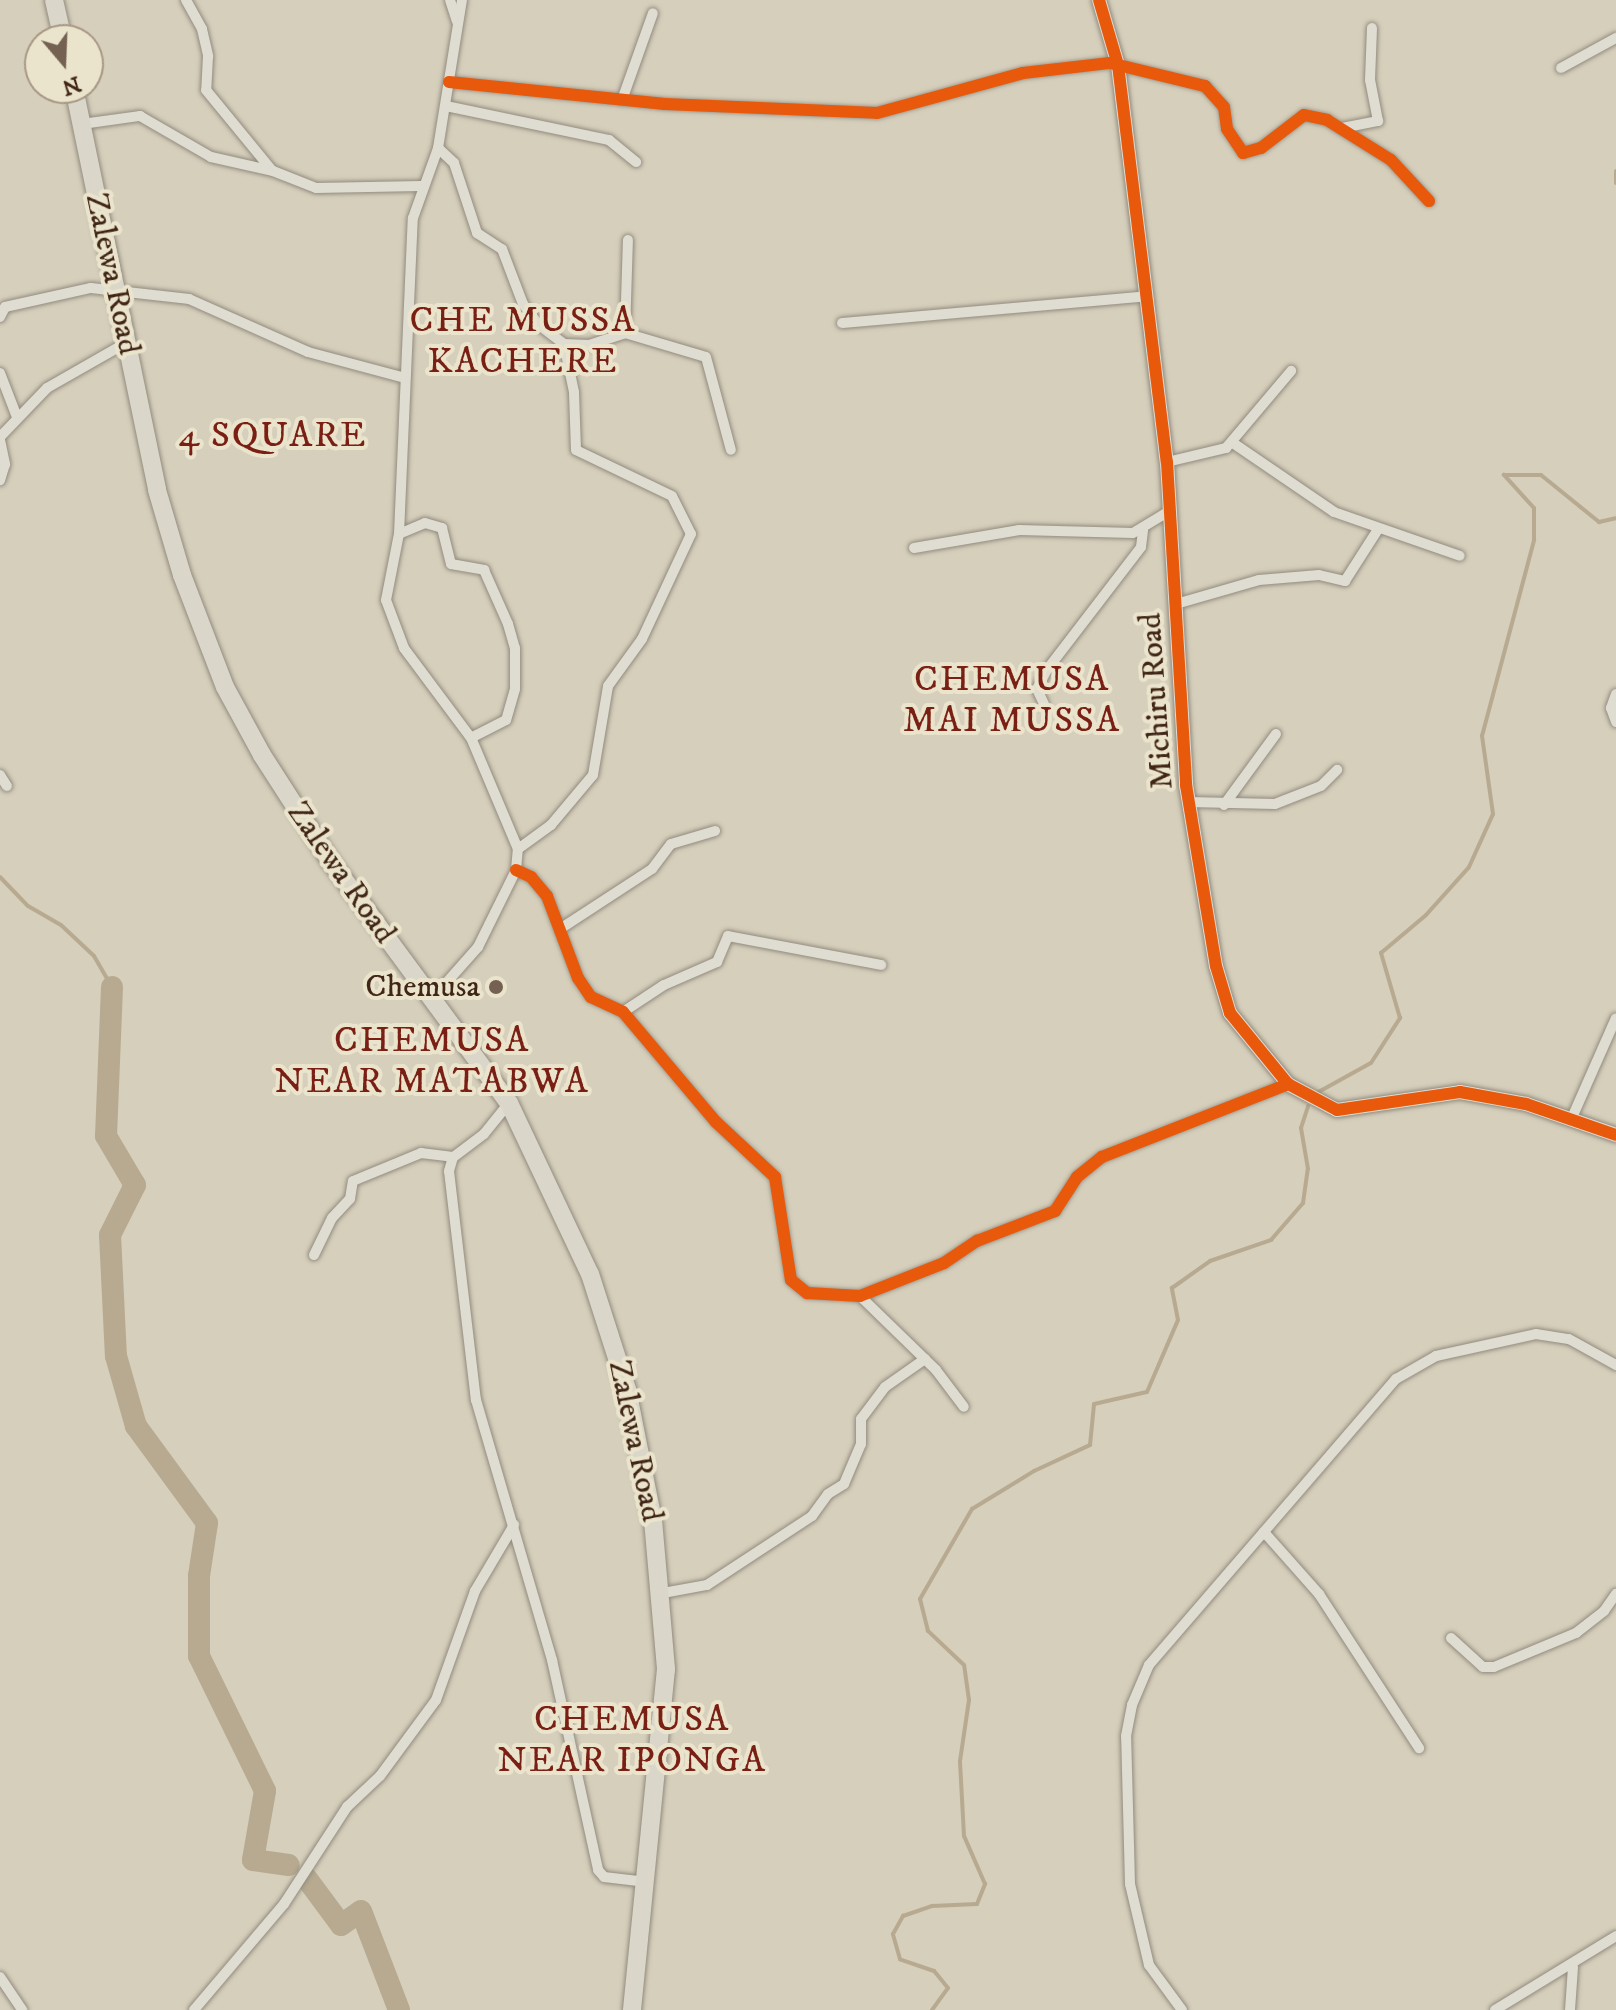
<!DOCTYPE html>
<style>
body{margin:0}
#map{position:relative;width:1616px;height:2010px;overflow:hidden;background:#d6cfbc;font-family:"IM FELL DW Pica",serif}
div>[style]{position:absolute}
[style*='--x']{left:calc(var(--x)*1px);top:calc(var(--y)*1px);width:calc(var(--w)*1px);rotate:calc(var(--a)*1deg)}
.stream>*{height:4px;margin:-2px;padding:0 2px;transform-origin:2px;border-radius:2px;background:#b7aa90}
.river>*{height:22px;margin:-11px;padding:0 11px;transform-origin:11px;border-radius:11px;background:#b7aa90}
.roads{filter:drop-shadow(0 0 2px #928b7e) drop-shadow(0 0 2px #928b7e)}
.minor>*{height:10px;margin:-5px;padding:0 5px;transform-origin:5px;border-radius:5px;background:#dfdcd2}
.tertiary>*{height:14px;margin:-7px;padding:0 7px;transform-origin:7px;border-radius:7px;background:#dfdcd2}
.trunk>*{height:18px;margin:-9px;padding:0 9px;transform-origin:9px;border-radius:9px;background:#dad7ca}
.cycleway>*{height:12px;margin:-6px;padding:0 6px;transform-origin:6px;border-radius:6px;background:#e8590c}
.dots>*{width:22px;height:22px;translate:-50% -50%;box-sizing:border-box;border:4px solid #ebe4cc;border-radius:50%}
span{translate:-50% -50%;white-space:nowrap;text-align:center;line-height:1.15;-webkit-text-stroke:8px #ebe4cc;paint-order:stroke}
.street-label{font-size:32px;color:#412617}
.poi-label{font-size:32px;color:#412617}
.right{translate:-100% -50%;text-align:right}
.quarter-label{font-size:36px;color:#7a1f14;letter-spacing:2px}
.north{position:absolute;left:24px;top:24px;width:80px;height:80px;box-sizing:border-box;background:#ebe4cc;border:2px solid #a79884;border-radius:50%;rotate:161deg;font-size:22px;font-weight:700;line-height:32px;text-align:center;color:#412617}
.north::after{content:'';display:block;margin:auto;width:28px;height:36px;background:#756151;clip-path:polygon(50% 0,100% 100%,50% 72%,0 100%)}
</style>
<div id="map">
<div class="stream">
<div style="--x:1616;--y:171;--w:12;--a:90"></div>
<div style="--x:0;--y:877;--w:40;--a:46"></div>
<div style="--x:28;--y:906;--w:38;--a:30"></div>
<div style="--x:61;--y:925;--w:45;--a:43.2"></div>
<div style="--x:94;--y:956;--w:36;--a:60"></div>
<div style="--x:1313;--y:1095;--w:66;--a:-28.9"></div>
<div style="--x:1371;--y:1063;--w:54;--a:-57.2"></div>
<div style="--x:1400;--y:1018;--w:68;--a:-106.3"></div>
<div style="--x:1381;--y:953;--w:59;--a:-40.2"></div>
<div style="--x:1426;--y:915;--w:64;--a:-48.1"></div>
<div style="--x:1469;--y:867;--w:58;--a:-65.6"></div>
<div style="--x:1493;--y:814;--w:79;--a:-98"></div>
<div style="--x:1482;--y:736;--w:203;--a:-75.1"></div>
<div style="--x:1534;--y:540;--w:32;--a:-90"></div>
<div style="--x:1534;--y:508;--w:45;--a:-132.3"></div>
<div style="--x:1504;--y:475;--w:37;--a:0"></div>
<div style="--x:1541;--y:475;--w:75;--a:39"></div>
<div style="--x:1599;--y:522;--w:17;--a:-13"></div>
<div style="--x:932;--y:2010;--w:27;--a:-54"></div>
<div style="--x:948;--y:1988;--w:22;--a:-129"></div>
<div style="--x:934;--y:1971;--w:36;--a:-161"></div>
<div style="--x:900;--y:1959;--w:26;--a:-106"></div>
<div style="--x:893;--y:1934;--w:21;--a:-61"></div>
<div style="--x:903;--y:1916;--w:31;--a:-19"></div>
<div style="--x:932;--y:1906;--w:45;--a:-2.5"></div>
<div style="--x:977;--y:1904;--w:22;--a:-68"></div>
<div style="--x:985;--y:1884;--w:52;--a:-113.6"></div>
<div style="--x:964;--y:1836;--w:75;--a:-93.1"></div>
<div style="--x:960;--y:1761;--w:62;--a:-81.6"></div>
<div style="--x:969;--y:1700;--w:35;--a:-98"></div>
<div style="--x:964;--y:1665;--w:50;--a:-136.6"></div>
<div style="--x:928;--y:1631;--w:33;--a:-104"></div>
<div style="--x:920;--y:1599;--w:104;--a:-60"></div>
<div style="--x:972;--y:1509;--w:73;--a:-31.5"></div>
<div style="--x:1034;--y:1471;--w:62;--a:-24.9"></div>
<div style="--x:1090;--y:1445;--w:41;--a:-84.4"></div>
<div style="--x:1094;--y:1404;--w:54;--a:-12.8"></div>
<div style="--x:1147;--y:1392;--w:78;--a:-66.7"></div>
<div style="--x:1178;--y:1320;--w:33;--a:-101"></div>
<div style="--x:1172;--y:1288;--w:47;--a:-35.4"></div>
<div style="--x:1210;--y:1261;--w:65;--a:-19"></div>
<div style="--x:1271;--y:1240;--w:49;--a:-49.1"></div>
<div style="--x:1303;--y:1203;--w:34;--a:-82"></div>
<div style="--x:1308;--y:1169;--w:42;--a:-99.7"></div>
<div style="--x:1301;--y:1128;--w:23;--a:-72"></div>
</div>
<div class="river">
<div style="--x:112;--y:987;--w:149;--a:92.3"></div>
<div style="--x:106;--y:1136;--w:57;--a:59.4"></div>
<div style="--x:135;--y:1185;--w:56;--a:116.6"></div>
<div style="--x:110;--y:1235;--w:121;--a:87.2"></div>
<div style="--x:116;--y:1356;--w:73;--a:74.1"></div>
<div style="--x:136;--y:1426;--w:120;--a:53.8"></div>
<div style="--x:207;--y:1523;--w:54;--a:98.6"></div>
<div style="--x:199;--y:1576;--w:80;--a:90"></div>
<div style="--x:199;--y:1656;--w:150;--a:63.9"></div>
<div style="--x:265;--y:1791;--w:70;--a:99.9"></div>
<div style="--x:253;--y:1860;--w:36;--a:8"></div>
<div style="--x:307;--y:1879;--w:57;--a:53.5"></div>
<div style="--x:341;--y:1925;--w:24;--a:-35"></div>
<div style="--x:361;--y:1911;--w:106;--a:69"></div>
</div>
<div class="roads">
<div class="minor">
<div style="--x:186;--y:0;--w:33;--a:61"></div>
<div style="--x:202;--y:29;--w:28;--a:77"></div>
<div style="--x:208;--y:56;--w:34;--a:93"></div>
<div style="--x:206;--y:90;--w:102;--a:50.6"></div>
<div style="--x:450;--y:0;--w:22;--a:72"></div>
<div style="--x:1561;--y:68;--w:63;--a:-28.6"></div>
<div style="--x:449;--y:82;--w:217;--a:5.8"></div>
<div style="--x:665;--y:104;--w:212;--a:2.4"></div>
<div style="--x:877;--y:113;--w:151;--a:-15.3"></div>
<div style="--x:1023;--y:73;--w:88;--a:-6.6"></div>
<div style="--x:1110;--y:63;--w:98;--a:13.6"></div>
<div style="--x:1205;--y:86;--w:28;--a:48"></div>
<div style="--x:1224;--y:107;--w:22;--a:82"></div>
<div style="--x:1227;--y:129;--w:29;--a:56"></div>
<div style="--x:1243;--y:153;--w:19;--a:-16"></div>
<div style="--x:1261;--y:148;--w:54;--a:-37.5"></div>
<div style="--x:1304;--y:115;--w:24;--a:12"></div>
<div style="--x:1327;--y:120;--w:75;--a:32"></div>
<div style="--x:1391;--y:160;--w:56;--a:47.2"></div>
<div style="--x:622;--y:100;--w:92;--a:-70.4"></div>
<div style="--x:446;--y:106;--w:167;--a:11.8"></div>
<div style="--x:609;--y:140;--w:35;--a:39"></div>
<div style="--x:82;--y:124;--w:59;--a:-7.9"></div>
<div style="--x:140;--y:116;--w:82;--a:30"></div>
<div style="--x:211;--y:157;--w:64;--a:12.7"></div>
<div style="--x:273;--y:171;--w:46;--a:21.6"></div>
<div style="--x:316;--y:188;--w:105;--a:-1.1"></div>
<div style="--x:1342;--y:128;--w:37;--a:-11"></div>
<div style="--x:1378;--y:121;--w:42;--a:-101"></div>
<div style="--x:1370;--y:80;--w:52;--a:-87.8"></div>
<div style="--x:438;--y:148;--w:22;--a:43"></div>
<div style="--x:454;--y:163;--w:74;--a:71.8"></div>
<div style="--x:477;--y:233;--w:30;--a:33"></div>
<div style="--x:502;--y:249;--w:59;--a:69.1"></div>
<div style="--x:523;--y:304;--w:26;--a:53"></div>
<div style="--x:539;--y:325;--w:31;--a:37"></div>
<div style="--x:564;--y:344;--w:25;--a:2"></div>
<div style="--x:589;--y:345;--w:38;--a:-18"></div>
<div style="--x:625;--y:333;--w:84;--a:16.5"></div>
<div style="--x:706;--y:357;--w:96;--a:75"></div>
<div style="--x:0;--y:317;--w:11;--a:-63"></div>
<div style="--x:5;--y:307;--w:88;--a:-12.5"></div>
<div style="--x:91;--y:288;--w:99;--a:6.4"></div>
<div style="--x:189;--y:299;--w:130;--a:24"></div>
<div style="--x:308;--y:352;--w:100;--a:15"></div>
<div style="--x:842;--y:323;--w:307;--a:-5"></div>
<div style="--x:625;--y:333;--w:93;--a:-88.2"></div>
<div style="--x:0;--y:373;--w:47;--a:68.9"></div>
<div style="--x:0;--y:437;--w:68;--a:-46.2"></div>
<div style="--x:47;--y:388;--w:91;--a:-29.7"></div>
<div style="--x:0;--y:440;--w:25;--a:78"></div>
<div style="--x:5;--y:464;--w:17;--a:107"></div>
<div style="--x:1233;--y:443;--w:122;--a:34.3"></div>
<div style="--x:1334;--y:512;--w:133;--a:19.2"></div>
<div style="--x:1167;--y:462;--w:61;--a:-13.3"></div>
<div style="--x:1226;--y:448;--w:101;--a:-49.8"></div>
<div style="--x:399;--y:534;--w:28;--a:-23"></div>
<div style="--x:425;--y:523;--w:18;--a:16"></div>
<div style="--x:442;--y:528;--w:37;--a:76"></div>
<div style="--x:451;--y:564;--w:34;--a:10"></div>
<div style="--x:484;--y:570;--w:59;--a:66"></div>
<div style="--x:508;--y:624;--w:25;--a:74"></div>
<div style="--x:515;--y:648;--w:41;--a:90"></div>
<div style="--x:515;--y:689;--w:32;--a:106"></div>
<div style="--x:506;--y:720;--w:39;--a:153"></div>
<div style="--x:914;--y:548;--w:107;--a:-9.7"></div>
<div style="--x:1019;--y:530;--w:114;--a:1.5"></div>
<div style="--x:1133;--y:533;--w:44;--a:-31.2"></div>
<div style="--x:1176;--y:604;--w:86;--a:-16.1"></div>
<div style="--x:1259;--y:580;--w:60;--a:-4.8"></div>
<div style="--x:1319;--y:575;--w:27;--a:13"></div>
<div style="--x:1345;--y:581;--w:59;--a:-57.4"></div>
<div style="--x:1616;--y:694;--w:15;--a:110"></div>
<div style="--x:1611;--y:708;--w:15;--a:70"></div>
<div style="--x:1044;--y:704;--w:17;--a:-115"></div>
<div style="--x:1037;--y:689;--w:20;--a:-63"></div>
<div style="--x:1046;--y:671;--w:156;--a:-52.5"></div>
<div style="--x:1141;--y:547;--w:17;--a:-83"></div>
<div style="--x:0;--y:775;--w:13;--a:58"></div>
<div style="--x:1189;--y:802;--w:86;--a:1.3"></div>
<div style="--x:1275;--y:804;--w:49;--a:-21.4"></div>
<div style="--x:1321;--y:786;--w:23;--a:-45"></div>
<div style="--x:1224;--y:805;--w:88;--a:-53.8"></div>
<div style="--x:518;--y:849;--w:41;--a:-36"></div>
<div style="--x:551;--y:825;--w:65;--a:-50"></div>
<div style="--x:593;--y:775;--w:90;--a:-80.4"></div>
<div style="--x:608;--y:686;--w:58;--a:-54.1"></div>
<div style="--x:642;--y:639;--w:116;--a:-65"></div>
<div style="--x:691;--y:534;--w:42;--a:-116.6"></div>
<div style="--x:672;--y:496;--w:106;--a:-154.4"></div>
<div style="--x:576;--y:450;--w:58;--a:-92"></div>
<div style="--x:574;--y:392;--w:49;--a:-101.8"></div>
<div style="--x:516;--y:870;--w:17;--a:25"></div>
<div style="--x:531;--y:877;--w:25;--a:50"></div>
<div style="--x:547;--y:896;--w:88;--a:69.3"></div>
<div style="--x:578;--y:978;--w:23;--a:56"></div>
<div style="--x:591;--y:997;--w:35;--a:25"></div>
<div style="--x:623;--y:1012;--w:144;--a:49.8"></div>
<div style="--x:716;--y:1122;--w:81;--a:43"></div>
<div style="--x:775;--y:1177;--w:104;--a:81.2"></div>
<div style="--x:791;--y:1280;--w:21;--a:39"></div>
<div style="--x:807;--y:1293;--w:53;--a:3.2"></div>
<div style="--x:860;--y:1296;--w:90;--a:-21.4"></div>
<div style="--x:944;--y:1263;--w:40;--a:-34"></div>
<div style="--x:977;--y:1241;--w:84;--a:-21"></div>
<div style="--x:1055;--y:1211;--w:40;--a:-57.1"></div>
<div style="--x:1077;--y:1177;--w:32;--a:-39"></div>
<div style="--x:1102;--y:1157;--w:200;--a:-21.4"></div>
<div style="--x:560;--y:929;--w:110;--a:-33.1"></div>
<div style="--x:652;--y:869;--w:31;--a:-53"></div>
<div style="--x:671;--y:844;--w:46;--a:-16.5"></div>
<div style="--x:431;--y:1000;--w:71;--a:-48.4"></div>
<div style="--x:478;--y:947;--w:86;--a:-63.7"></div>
<div style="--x:516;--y:870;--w:21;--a:-85"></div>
<div style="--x:518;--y:849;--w:121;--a:-112.9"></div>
<div style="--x:471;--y:738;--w:112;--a:-126.7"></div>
<div style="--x:404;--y:648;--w:51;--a:-110.6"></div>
<div style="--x:386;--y:600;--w:67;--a:-78.9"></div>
<div style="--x:399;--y:534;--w:316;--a:-87.5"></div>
<div style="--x:413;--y:218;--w:74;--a:-70.3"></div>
<div style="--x:438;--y:148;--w:150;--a:-80.8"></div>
<div style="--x:623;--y:1012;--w:49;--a:-33.4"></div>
<div style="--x:664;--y:985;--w:58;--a:-23.5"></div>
<div style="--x:717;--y:962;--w:28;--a:-67"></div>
<div style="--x:728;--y:936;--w:156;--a:10.7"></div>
<div style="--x:509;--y:1103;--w:40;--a:129"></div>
<div style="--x:484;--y:1134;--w:39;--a:143"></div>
<div style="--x:453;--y:1157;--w:15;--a:106"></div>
<div style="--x:449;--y:1171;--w:231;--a:83.3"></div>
<div style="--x:476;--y:1400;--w:271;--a:73.7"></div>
<div style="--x:552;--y:1660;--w:215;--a:77.6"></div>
<div style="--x:598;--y:1870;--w:9;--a:49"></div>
<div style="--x:604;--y:1877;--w:43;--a:6.6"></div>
<div style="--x:1571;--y:1120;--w:111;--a:-66.2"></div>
<div style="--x:314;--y:1255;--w:41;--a:-64.1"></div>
<div style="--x:332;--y:1218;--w:26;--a:-47"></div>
<div style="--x:350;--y:1199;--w:18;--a:-81"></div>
<div style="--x:353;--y:1181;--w:74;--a:-22.4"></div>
<div style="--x:421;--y:1153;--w:32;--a:7"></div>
<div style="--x:860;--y:1296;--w:106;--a:44.2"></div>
<div style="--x:936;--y:1370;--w:46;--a:52.9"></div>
<div style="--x:1264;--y:1532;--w:83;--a:48.4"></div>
<div style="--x:1319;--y:1594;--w:184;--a:57"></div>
<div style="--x:663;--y:1593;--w:45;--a:-10.3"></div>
<div style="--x:707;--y:1585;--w:126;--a:-33.3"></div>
<div style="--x:812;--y:1516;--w:27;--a:-54"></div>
<div style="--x:828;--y:1494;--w:19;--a:-32"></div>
<div style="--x:844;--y:1484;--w:43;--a:-67"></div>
<div style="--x:861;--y:1444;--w:25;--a:-90"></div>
<div style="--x:861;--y:1419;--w:40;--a:-53"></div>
<div style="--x:885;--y:1387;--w:49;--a:-35"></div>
<div style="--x:1451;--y:1638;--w:43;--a:42.2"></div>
<div style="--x:1483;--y:1667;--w:11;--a:0"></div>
<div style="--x:1494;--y:1667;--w:89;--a:-22.5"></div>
<div style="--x:1576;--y:1633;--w:36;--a:-38"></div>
<div style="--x:1604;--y:1611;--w:21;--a:-55"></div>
<div style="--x:0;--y:1977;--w:40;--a:56"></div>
<div style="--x:194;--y:2010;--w:139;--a:-49.7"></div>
<div style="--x:284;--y:1904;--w:116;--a:-57"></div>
<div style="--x:347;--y:1807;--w:45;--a:-43.2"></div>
<div style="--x:380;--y:1776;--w:94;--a:-53.6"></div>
<div style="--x:436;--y:1700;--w:116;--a:-70.3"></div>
<div style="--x:475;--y:1591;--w:77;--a:-59.4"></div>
<div style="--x:1182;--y:2010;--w:56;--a:-126.3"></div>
<div style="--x:1149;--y:1965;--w:83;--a:-103.2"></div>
<div style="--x:1130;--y:1884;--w:148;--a:-91.5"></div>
<div style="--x:1126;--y:1736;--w:32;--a:-79"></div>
<div style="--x:1132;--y:1705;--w:43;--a:-67"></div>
<div style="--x:1149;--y:1665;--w:378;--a:-49.2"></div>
<div style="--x:1396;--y:1379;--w:46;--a:-29.9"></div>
<div style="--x:1436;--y:1356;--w:102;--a:-12.4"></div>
<div style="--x:1536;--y:1334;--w:33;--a:9"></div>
<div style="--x:1569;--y:1339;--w:54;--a:29"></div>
<div style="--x:1495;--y:2010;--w:142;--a:-31.4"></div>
<div style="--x:1570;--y:2010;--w:43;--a:-86"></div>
</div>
<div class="tertiary">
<div style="--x:1099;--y:0;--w:68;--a:73.7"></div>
<div style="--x:1118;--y:65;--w:400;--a:83"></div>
<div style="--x:1167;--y:462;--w:324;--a:86.6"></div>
<div style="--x:1186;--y:785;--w:183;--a:80.6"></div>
<div style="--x:1216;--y:966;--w:49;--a:73.4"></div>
<div style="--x:1230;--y:1013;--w:92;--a:50.8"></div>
<div style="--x:1288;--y:1084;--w:55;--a:28"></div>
<div style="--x:1337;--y:1110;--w:124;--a:-8.3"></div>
<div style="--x:1460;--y:1092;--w:67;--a:10.3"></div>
<div style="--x:1526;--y:1104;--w:95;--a:19"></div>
</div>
<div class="trunk">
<div style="--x:54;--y:0;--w:41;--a:77.3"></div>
<div style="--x:74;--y:88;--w:410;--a:78.3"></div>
<div style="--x:157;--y:490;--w:89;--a:73.6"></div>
<div style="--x:182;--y:575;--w:120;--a:69"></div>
<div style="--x:225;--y:687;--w:77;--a:61.4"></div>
<div style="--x:262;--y:755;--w:127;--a:57.2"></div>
<div style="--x:331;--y:862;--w:300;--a:53.6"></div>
<div style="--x:509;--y:1103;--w:189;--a:64.7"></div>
<div style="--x:590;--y:1274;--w:121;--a:72.2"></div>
<div style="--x:627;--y:1389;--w:134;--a:78.8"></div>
<div style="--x:653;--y:1520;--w:150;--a:85"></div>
<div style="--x:666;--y:1669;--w:343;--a:95.7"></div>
</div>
</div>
<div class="cycleway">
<div style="--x:1099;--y:0;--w:68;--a:73.7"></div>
<div style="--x:1118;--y:65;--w:400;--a:83"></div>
<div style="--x:1167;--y:462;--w:324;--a:86.6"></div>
<div style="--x:1186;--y:785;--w:183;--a:80.6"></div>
<div style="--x:1216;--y:966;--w:49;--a:73.4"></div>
<div style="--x:1230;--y:1013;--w:92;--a:50.8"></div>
<div style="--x:1288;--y:1084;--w:55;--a:28"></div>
<div style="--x:1337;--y:1110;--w:124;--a:-8.3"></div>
<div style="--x:1460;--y:1092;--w:67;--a:10.3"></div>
<div style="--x:1526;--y:1104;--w:95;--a:19"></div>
<div style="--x:449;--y:82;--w:217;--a:5.8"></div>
<div style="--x:665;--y:104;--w:212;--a:2.4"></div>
<div style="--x:877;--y:113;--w:151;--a:-15.3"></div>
<div style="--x:1023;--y:73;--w:88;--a:-6.6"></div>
<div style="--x:1110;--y:63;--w:98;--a:13.6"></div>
<div style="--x:1205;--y:86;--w:28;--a:48"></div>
<div style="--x:1224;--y:107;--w:22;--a:82"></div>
<div style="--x:1227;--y:129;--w:29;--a:56"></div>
<div style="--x:1243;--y:153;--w:19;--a:-16"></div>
<div style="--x:1261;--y:148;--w:54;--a:-37.5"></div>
<div style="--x:1304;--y:115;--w:24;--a:12"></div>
<div style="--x:1327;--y:120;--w:75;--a:32"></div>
<div style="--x:1391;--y:160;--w:56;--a:47.2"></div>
<div style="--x:516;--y:870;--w:17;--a:25"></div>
<div style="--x:531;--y:877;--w:25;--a:50"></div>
<div style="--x:547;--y:896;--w:88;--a:69.3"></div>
<div style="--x:578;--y:978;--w:23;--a:56"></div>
<div style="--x:591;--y:997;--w:35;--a:25"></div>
<div style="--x:623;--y:1012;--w:144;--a:49.8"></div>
<div style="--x:716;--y:1122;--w:81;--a:43"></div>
<div style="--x:775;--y:1177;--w:104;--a:81.2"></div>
<div style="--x:791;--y:1280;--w:21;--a:39"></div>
<div style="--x:807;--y:1293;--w:53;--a:3.2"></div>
<div style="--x:860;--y:1296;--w:90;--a:-21.4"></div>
<div style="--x:944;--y:1263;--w:40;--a:-34"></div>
<div style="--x:977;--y:1241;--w:84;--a:-21"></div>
<div style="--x:1055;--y:1211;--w:40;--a:-57.1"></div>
<div style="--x:1077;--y:1177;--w:32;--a:-39"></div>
<div style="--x:1102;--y:1157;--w:200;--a:-21.4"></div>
</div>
<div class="dots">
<div style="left:496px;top:987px;background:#756151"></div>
</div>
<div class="street-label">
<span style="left:112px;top:274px;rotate:78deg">Zalewa Road</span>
<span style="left:1157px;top:701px;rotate:-94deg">Michiru Road</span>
<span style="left:341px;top:873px;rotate:55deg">Zalewa Road</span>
<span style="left:635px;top:1441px;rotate:78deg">Zalewa Road</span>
</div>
<div class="poi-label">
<span class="right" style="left:480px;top:987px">Chemusa</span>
</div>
<div class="quarter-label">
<span style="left:523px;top:341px">CHE MUSSA<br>KACHERE</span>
<span style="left:273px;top:436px">4 SQUARE</span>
<span style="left:1012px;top:700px">CHEMUSA<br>MAI MUSSA</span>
<span style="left:432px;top:1061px">CHEMUSA<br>NEAR MATABWA</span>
<span style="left:632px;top:1740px">CHEMUSA<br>NEAR IPONGA</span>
</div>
<div class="north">N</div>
</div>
